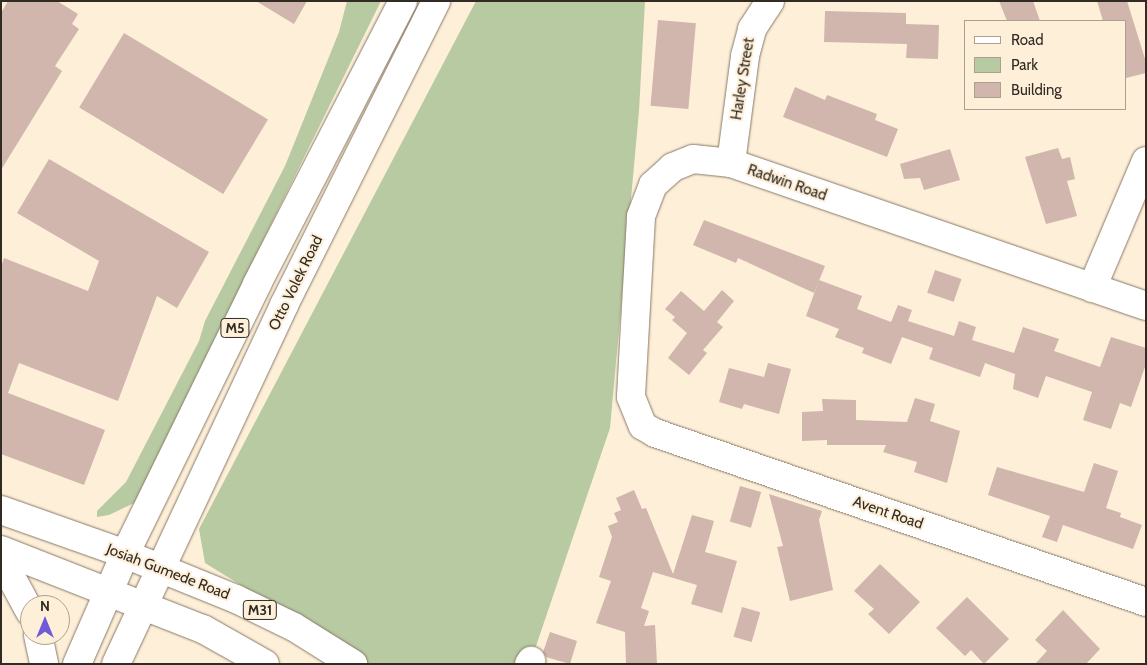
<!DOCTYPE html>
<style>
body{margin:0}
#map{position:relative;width:1147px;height:665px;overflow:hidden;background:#feefd9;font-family:Cabin,sans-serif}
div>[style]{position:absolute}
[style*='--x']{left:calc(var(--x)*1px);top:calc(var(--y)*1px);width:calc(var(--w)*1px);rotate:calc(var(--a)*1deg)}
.green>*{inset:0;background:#b7caa1}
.building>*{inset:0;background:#d0b6ac;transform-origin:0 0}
.roads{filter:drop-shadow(0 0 1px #877966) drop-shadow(0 0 1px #877966)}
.minor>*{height:28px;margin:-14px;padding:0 14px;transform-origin:14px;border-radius:14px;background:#fff}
.major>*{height:28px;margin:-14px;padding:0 14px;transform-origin:14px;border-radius:14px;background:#fff}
span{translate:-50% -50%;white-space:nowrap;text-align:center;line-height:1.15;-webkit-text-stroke:4px #feefd9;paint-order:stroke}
.shield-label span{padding:1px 4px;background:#feefd9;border:1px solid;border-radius:4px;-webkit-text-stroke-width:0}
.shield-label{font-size:14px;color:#312b23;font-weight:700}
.street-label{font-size:15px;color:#312b23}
.frame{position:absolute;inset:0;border:2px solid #312b23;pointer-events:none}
.legend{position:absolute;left:964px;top:20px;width:162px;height:90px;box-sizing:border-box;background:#feefd9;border:1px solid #aca190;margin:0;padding:6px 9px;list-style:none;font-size:15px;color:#312b23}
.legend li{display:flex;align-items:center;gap:10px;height:25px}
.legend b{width:25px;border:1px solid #aca190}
.north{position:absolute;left:20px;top:595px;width:50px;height:50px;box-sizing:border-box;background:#feefd9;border:1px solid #aca190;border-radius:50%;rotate:0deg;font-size:14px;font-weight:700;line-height:20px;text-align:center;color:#312b23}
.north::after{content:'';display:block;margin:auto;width:18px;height:22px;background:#705cd6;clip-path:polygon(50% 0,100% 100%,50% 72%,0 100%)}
</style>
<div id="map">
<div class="green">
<div style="clip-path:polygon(347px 1px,381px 1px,189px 391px,149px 482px,134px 503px,109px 515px,97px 517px,97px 511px,126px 482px,199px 341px,205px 321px,285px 166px,339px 32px)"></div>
<div style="clip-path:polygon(476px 1px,645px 1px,639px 111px,610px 428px,534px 652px,525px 664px,362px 664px,348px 651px,205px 563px,199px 529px)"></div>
</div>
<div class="building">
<div style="clip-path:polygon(8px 1px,57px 1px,78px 14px,72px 24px,79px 29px,55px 66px,62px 71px,1px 170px,1px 13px)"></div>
<div style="clip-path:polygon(256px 1px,307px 1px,294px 24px)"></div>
<div style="clip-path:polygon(999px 1px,1033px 1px,1040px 21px,1007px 21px)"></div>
<div style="clip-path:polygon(1097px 1px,1127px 1px,1146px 62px,1146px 73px,1126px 78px,1126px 21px,1103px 21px)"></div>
<div style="clip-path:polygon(825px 11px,906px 13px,906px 24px,939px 25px,938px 59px,906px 58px,907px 44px,824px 42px)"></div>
<div style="left:658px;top:20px;width:38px;height:86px;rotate:5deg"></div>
<div style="left:124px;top:33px;width:168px;height:87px;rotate:31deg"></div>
<div style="clip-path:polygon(795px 87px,825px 100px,827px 95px,877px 114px,875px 120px,898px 129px,887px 157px,783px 117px)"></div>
<div style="clip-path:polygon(1058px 148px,1062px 159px,1070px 157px,1075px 179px,1067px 181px,1077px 216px,1046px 224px,1025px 157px)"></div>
<div style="clip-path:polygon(950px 149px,960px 180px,924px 190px,920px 178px,904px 179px,900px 164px)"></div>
<div style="clip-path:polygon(49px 159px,209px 252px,177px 308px,157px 296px,118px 401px,19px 363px,8px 393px,105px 430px,84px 485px,1px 454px,1px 267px,4px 258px,88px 291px,99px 261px,17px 213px)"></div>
<div style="clip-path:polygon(704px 220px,825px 266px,814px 293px,738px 258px,736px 263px,693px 245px)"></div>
<div style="left:935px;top:270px;width:28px;height:24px;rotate:19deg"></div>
<div style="clip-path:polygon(819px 280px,862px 296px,857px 309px,891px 322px,898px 305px,912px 310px,908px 321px,954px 336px,959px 321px,976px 327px,972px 340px,1014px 353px,1023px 327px,1059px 339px,1054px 351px,1100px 367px,1111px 337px,1146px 348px,1146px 364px,1131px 407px,1120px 403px,1111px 429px,1083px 420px,1092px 392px,1046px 376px,1038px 398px,1013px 389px,1015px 374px,985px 363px,980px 377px,929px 359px,933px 348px,902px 337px,891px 364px,862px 353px,864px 348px,835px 337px,839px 329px,806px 316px)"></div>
<div style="clip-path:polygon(722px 290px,734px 301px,717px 322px,723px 327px,703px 350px,707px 353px,689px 375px,668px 358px,687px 333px,672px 320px,675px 317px,665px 309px,681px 291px,704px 311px)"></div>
<div style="clip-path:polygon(768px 363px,791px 369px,779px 414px,744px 404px,742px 409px,719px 402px,729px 368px,764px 377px)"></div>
<div style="clip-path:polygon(915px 398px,935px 404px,930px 421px,960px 431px,947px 483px,914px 472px,917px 462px,883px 452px,886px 445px,827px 445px,827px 440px,802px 441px,802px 412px,823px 411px,822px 399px,856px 400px,856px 420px,907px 422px)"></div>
<div style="clip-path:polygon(1094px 463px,1118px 471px,1106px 508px,1121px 513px,1120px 517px,1142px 525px,1133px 549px,1063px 525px,1057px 542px,1042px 537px,1050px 516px,988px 495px,997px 467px,1084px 492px)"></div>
<div style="left:740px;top:486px;width:22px;height:37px;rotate:16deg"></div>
<div style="clip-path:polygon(634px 490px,642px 509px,646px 508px,673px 574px,692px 515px,714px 521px,705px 552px,737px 561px,722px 613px,691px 604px,697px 585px,653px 572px,641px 608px,649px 611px,644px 626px,655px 625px,657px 664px,626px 664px,625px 632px,596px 623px,611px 581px,599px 577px,612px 537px,608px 526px,618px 522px,614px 513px,621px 510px,616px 498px)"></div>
<div style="clip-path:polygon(769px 494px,822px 511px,819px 520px,833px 590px,790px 601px,777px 547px,783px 546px)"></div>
<div style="clip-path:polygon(880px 564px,920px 602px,889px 634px,868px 614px,874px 609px,854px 591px)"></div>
<div style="clip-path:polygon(967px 597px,1009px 639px,984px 664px,971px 650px,965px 656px,936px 628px)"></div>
<div style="left:742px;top:607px;width:19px;height:31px;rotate:16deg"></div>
<div style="clip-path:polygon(1063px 610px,1100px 649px,1086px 664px,1035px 664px,1047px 651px,1035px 640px)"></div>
<div style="clip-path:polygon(550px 632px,577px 641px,570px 664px,546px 657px,543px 652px)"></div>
</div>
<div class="roads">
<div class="minor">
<div style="--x:731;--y:163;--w:108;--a:-82.5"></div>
<div style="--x:745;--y:56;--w:28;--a:-75"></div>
<div style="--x:752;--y:29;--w:33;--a:-57"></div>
<div style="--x:1092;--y:288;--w:138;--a:-67"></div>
<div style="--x:1146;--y:306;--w:439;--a:-161"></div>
<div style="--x:731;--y:163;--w:38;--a:-174"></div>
<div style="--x:693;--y:159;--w:22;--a:158"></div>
<div style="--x:673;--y:167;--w:27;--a:138"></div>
<div style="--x:653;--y:185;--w:34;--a:111"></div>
<div style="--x:641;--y:217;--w:180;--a:93.2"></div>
<div style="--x:631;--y:397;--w:31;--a:68"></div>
<div style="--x:643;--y:426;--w:14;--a:30"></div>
<div style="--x:655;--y:433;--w:519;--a:18.99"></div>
<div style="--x:529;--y:664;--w:4;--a:-56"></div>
</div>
<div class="major">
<div style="--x:1;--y:510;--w:132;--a:19.5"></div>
<div style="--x:125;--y:554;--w:120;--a:22.1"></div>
<div style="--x:236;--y:599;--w:64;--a:25.8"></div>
<div style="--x:294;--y:627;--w:70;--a:32.1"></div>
<div style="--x:1;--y:550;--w:217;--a:21.4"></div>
<div style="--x:203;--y:629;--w:71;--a:29.4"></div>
<div style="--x:1;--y:566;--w:13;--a:45"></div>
<div style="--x:10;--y:575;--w:42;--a:61.6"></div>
<div style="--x:38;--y:635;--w:30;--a:78"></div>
<div style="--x:77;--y:664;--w:120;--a:-66.4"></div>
<div style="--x:125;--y:554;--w:301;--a:-63.9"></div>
<div style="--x:257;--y:284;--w:318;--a:-62.7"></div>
<div style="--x:116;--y:664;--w:396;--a:-64.9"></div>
<div style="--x:284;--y:305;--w:340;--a:-63.4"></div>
</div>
</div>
<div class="shield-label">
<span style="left:235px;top:328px">M5</span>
<span style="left:260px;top:610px">M31</span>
</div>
<div class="street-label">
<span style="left:743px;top:79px;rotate:-81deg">Harley Street</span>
<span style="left:787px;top:183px;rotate:19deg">Radwin Road</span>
<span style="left:296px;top:283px;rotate:-64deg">Otto Volek Road</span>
<span style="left:888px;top:513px;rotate:19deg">Avent Road</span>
<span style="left:168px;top:572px;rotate:21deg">Josiah Gumede Road</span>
</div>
<div class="frame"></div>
<ul class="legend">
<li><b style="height:6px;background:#fff"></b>Road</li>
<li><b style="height:14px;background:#b7caa1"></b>Park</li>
<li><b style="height:14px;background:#d0b6ac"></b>Building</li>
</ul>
<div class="north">N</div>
</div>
